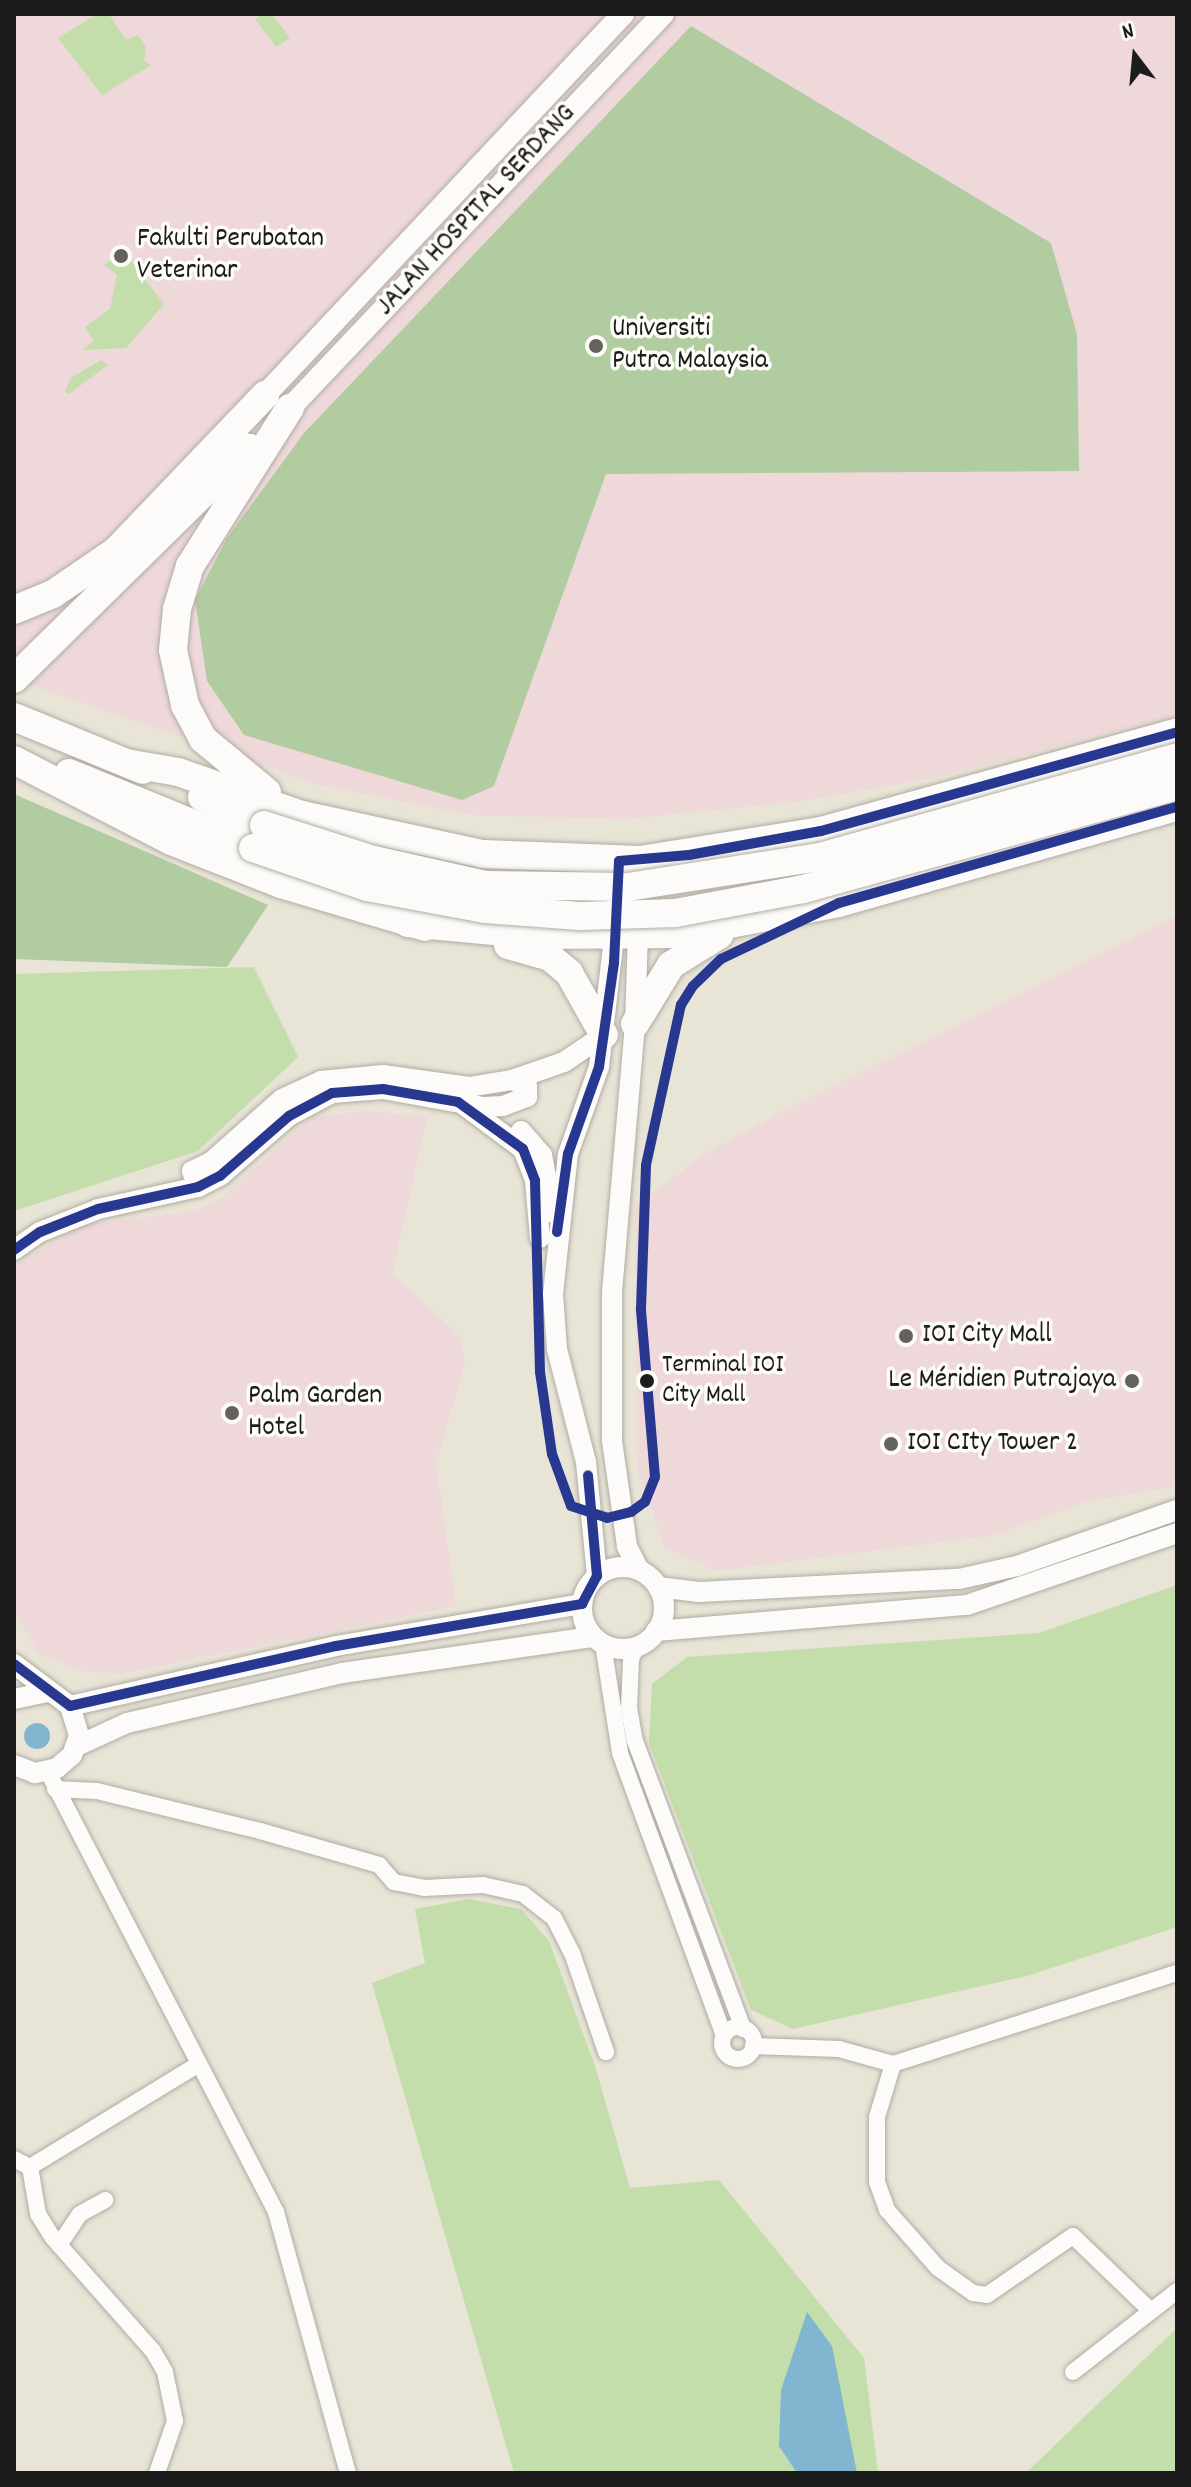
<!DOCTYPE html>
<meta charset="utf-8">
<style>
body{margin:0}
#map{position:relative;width:1191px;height:2487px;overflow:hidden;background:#e8e4d6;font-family:Dekko,sans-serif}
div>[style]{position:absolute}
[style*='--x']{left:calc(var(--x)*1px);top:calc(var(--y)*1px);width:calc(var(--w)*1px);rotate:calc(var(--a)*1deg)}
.built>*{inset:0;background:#efd8da}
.green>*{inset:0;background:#c3ddab}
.forest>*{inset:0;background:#b1cca0}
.water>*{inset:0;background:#81b6d0}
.round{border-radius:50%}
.roads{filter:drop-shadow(0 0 2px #afaca4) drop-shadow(0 0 2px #afaca4)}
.minor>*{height:16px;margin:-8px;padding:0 8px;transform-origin:8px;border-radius:8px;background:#fcfbf9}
.minor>.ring{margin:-8px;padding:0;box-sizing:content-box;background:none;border:16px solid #fcfbf9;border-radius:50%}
.tertiary>*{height:20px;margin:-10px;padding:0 10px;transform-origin:10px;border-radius:10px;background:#fcfbf9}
.tertiary>.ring{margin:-10px;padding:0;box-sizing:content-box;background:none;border:20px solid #fcfbf9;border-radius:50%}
.secondary>*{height:22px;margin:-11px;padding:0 11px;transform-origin:11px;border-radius:11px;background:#fcfbf9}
.motorway>*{height:28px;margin:-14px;padding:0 14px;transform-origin:14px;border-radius:14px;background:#fcfbf9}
.bridges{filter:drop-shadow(0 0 2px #afaca4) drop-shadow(0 0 2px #afaca4)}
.motorway-bridge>*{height:28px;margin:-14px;padding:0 14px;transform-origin:14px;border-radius:14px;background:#fcfbf9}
.bus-1>*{height:10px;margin:-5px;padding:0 5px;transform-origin:5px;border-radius:5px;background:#283890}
.dots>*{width:22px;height:22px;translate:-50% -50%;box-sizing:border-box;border:4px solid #fdfcf7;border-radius:50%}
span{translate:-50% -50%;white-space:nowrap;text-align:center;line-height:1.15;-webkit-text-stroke:7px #fdfcf7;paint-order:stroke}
.bus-label{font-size:26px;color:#1c1c1c}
.left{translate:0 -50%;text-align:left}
.street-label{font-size:28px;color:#1c1c1c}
.poi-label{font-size:28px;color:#1c1c1c}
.right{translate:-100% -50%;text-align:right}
.frame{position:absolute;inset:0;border:16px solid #1c1c1c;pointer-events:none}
.north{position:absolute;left:1095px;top:16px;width:80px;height:80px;-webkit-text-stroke:6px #fdfcf7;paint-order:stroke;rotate:344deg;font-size:22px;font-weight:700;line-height:32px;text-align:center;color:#1c1c1c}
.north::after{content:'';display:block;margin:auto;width:28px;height:36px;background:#1c1c1c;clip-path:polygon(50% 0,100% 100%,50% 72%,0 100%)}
</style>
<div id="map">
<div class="built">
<div style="clip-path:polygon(14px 14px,1177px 14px,1177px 715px,931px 779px,794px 802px,628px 819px,472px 815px,319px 785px,14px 679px)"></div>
<div style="clip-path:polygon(1177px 916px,1177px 1486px,1085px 1502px,996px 1535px,715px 1571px,664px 1546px,637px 1466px,635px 1206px,702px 1156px,785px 1110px)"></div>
<div style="clip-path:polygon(369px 1111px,427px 1117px,392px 1274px,460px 1336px,465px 1363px,436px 1463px,456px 1606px,120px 1674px,83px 1671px,39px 1655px,14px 1610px,14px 1266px,85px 1224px,190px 1212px,217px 1202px,313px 1116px)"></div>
</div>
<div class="green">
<div style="clip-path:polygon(97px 14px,109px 14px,126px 40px,138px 35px,146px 46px,144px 61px,151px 65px,102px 95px,58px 38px)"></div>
<div style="clip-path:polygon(262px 14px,272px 14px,290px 38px,276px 47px,255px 19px)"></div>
<div style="clip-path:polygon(124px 252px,164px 304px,126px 348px,82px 350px,94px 341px,85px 327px,110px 309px,117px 275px,104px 265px)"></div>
<div style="clip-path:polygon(101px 360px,108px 365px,69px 394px,65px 391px,71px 378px)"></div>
<div style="clip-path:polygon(254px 967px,298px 1057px,198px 1151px,14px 1211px,14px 974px)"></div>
<div style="clip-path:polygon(1177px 1585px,1177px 1927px,1030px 1975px,793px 2029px,751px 2010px,649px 1743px,652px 1684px,687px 1657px,1039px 1633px)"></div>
<div style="clip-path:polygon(469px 1899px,521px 1909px,549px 1941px,595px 2066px,630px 2188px,719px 2180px,864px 2358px,878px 2473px,514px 2473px,372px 1983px,425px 1963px,415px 1909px)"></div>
<div style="clip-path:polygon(1177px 2328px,1177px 2473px,1026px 2473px,1079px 2422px)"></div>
</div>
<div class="forest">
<div style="clip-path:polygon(691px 26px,1051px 243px,1077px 334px,1079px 471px,606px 474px,494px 786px,462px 800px,244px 735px,207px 681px,195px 600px,227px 538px,304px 433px)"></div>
<div style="clip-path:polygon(14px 794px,268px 905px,227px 967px,14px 959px)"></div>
</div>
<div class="water">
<div class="round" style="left:24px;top:1723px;width:26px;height:26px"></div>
<div style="clip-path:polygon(807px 2312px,832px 2346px,857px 2473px,797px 2473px,779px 2446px,781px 2390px)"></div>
</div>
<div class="roads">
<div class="minor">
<div style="--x:603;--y:1644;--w:110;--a:81.1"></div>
<div style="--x:620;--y:1753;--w:301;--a:69.8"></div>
<div style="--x:637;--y:1646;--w:14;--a:115"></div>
<div style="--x:631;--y:1659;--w:49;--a:92.3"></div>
<div style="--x:629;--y:1708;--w:34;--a:80"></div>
<div style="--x:635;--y:1741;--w:308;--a:69.4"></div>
<div style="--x:48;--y:1772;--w:496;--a:62.6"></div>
<div style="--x:276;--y:2212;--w:271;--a:74.6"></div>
<div style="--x:55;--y:1789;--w:42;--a:2.7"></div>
<div style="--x:97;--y:1791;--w:168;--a:13.8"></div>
<div style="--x:260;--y:1831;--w:124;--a:15.9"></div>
<div style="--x:379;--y:1865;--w:23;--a:49"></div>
<div style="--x:394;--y:1882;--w:31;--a:11"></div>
<div style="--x:424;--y:1888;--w:59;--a:-2.9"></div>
<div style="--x:483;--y:1885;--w:41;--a:12.7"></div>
<div style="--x:523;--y:1894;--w:39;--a:38"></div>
<div style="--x:554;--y:1918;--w:39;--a:63"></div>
<div style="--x:572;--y:1953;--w:105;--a:71"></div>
<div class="ring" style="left:722px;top:2027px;width:16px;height:16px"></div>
<div style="--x:753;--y:2046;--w:86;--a:2"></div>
<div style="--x:839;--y:2049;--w:56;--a:15.5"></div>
<div style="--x:893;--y:2064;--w:298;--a:-17.8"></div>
<div style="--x:893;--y:2064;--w:55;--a:106.8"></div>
<div style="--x:877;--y:2117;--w:65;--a:90"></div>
<div style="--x:877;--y:2182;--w:30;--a:70"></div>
<div style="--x:887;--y:2210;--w:77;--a:48.7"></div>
<div style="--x:938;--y:2268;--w:43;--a:35.5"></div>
<div style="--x:973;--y:2293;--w:14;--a:8"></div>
<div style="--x:987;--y:2295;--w:104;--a:-34.5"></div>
<div style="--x:1073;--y:2236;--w:108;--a:43.9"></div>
<div style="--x:14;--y:2159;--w:18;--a:27"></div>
<div style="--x:30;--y:2167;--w:48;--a:80.3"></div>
<div style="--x:38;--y:2214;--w:28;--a:58"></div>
<div style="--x:53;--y:2238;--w:151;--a:48.5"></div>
<div style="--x:153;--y:2351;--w:24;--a:60"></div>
<div style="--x:165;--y:2372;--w:50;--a:78.5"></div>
<div style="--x:175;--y:2421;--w:55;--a:109.1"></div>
<div style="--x:30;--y:2167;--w:198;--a:-31.4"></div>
<div style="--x:59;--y:2245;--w:37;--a:-56"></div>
<div style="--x:80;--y:2214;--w:29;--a:-29"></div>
<div style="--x:1073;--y:2372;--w:132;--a:-37.9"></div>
</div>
<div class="tertiary">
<div style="--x:465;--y:1106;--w:72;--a:36.6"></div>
<div style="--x:523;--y:1149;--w:34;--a:69"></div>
<div style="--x:535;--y:1181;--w:57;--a:85"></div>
<div style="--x:521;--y:1131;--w:32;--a:49"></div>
<div style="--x:542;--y:1155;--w:59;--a:79.3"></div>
<div style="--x:198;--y:1187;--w:17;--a:-111"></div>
<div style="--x:192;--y:1171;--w:21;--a:-25"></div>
<div style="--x:211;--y:1162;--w:95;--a:-41.6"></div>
<div style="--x:282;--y:1099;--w:43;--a:-24.8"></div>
<div style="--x:321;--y:1081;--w:62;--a:-5.5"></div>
<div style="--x:383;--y:1075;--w:87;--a:7.9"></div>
<div style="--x:469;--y:1087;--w:44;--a:-9.2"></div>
<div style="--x:512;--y:1080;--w:55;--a:-19.1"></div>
<div style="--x:564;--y:1062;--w:48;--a:-34"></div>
<div style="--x:14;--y:1250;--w:32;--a:-35"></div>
<div style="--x:40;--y:1232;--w:62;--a:-21.6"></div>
<div style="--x:98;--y:1209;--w:102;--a:-12.4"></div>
<div style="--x:198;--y:1187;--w:25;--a:-27"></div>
<div style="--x:220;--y:1176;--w:91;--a:-41"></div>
<div style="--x:289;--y:1116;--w:49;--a:-28.1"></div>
<div style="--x:332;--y:1093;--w:51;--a:-4.5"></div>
<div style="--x:383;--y:1089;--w:102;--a:10.2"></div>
<div style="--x:483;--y:1107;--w:20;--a:-3"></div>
<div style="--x:503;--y:1106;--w:26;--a:-21"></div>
<div style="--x:527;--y:1097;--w:11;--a:-90"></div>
<div style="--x:527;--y:1086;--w:16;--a:-158"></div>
<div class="ring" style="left:582px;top:1567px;width:62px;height:62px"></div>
<div style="--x:639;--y:1570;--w:27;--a:-117"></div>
<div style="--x:627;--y:1546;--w:107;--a:-98.1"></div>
<div style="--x:612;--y:1440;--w:148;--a:-90"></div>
<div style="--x:612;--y:1292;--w:269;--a:-85.1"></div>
<div style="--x:635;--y:1024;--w:152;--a:-88.1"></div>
<div style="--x:597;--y:1576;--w:115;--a:-95.5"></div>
<div style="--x:586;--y:1462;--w:117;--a:-104.4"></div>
<div style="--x:557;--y:1349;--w:55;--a:-94.2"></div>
<div style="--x:553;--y:1294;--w:141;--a:-83.9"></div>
<div style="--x:568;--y:1154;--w:92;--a:-70.4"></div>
<div style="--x:599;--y:1067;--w:147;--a:-83.4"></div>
<div style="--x:658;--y:1587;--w:41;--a:7"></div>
<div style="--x:699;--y:1592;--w:260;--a:-2.9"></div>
<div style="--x:959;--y:1579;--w:59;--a:-12.6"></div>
<div style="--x:1017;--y:1566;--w:170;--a:-19.3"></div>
<div style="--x:656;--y:1631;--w:312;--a:-4.8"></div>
<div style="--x:967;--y:1605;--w:222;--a:-18.9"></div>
<div style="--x:14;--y:1664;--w:70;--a:36.9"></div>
<div style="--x:70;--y:1706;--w:31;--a:73"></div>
<div style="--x:79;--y:1736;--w:20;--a:110"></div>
<div style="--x:72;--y:1755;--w:20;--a:139"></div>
<div style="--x:57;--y:1768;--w:23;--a:167"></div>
<div style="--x:35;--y:1773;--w:22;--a:-159"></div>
<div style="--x:14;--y:1699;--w:33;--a:-12"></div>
<div style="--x:70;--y:1706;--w:273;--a:-12.7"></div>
<div style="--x:336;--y:1646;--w:250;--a:-9.7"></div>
<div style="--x:77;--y:1746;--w:55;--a:-24.7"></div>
<div style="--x:127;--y:1723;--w:221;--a:-13.1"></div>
<div style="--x:342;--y:1673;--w:254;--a:-8.2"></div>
</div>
<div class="secondary">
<div style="--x:265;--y:395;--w:523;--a:-46.78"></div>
<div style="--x:290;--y:408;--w:543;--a:-46.57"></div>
</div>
<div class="motorway">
<div style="--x:14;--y:610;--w:42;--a:-22.3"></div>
<div style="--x:53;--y:594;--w:76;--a:-34.3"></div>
<div style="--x:116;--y:551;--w:216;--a:-46.3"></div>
<div style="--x:14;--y:679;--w:330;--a:-44.5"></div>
<div style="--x:14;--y:717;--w:139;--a:22.3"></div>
<div style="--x:14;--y:760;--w:177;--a:27.3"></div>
<div style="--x:171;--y:841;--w:118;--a:21.4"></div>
<div style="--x:281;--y:884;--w:150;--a:16.6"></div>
<div style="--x:126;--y:763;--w:53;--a:9.8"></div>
<div style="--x:178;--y:772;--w:131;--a:19.1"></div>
<div style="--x:302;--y:815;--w:185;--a:12.2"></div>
<div style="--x:483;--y:854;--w:157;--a:2.2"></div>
<div style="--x:640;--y:860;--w:183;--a:-9.1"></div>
<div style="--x:821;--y:831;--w:370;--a:-15.5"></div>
<div style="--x:69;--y:773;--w:199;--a:22.2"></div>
<div style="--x:267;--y:792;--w:83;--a:-140.4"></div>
<div style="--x:203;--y:739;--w:38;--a:-118"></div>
<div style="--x:185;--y:705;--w:56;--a:-102.3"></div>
<div style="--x:173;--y:650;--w:41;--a:-84.4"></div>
<div style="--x:177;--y:609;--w:45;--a:-73.2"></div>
<div style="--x:190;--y:566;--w:187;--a:-57.7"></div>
<div style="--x:202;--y:797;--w:68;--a:24.3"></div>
<div style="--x:408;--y:923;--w:129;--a:5.4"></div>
<div style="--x:536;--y:935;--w:142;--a:-0.4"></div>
<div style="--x:678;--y:934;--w:164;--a:-10.9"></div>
<div style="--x:839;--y:903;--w:351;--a:-15.9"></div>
<div style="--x:508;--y:945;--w:44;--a:15.9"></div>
<div style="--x:550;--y:957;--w:25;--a:40"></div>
<div style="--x:569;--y:973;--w:71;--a:60.6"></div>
<div style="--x:635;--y:1024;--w:69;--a:-58.6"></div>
<div style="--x:671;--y:965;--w:57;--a:-32"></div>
</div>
</div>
<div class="bridges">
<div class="motorway-bridge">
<div style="--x:264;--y:825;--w:115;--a:17.7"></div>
<div style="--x:374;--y:860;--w:115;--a:12.6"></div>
<div style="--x:486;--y:885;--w:142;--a:0.8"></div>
<div style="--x:628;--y:887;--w:194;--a:-8.9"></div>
<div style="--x:820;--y:857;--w:371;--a:-15.6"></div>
<div style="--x:253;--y:848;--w:120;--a:18.9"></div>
<div style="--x:367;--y:887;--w:120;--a:10.6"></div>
<div style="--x:485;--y:909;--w:95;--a:4.2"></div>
<div style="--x:580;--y:916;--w:96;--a:-1.8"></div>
<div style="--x:676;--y:913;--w:129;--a:-10.7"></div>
<div style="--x:803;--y:889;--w:388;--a:-15.4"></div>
</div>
</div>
<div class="bus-1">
<div style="--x:557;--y:1232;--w:79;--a:-82"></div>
<div style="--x:568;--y:1154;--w:92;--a:-70.4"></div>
<div style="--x:599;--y:1067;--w:105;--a:-81.8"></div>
<div style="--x:614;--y:963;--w:102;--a:-87.2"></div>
<div style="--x:619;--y:861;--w:70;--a:-4.9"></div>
<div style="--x:689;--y:855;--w:134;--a:-10.3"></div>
<div style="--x:821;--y:831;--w:370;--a:-15.5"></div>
<div style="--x:14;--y:1250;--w:32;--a:-35"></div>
<div style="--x:40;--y:1232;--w:62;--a:-21.6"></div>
<div style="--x:98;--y:1209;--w:102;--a:-12.4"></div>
<div style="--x:198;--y:1187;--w:25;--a:-27"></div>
<div style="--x:220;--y:1176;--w:91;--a:-41"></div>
<div style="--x:289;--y:1116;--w:49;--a:-28.1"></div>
<div style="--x:332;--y:1093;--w:51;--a:-4.5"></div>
<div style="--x:383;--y:1089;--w:76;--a:9.8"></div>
<div style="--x:458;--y:1102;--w:80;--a:35.9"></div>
<div style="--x:523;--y:1149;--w:34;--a:69"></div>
<div style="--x:535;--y:1181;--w:191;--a:88.5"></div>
<div style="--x:540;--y:1372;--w:83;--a:81.7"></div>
<div style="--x:552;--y:1454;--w:55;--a:69.9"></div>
<div style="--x:571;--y:1506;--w:38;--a:18"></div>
<div style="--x:607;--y:1518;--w:25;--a:-14"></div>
<div style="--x:631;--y:1512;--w:17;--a:-36"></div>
<div style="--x:645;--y:1502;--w:27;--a:-68"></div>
<div style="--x:655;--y:1477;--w:169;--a:-94.8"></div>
<div style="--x:641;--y:1309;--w:144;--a:-88"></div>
<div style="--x:646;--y:1165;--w:164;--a:-77.7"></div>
<div style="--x:681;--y:1005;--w:22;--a:-58"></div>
<div style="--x:693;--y:986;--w:39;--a:-44"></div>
<div style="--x:721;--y:959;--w:131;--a:-25.4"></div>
<div style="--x:839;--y:903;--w:351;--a:-15.9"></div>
<div style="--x:14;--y:1664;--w:70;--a:36.9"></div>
<div style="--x:70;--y:1706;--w:273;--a:-12.7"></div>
<div style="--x:336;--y:1646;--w:250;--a:-9.7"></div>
<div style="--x:582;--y:1604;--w:32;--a:-62"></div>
<div style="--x:597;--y:1576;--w:101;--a:-95.1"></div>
</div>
<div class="dots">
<div style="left:121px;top:256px;background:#63625d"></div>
<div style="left:596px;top:346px;background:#63625d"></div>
<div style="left:906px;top:1336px;background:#63625d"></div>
<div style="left:647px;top:1381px;background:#1c1c1c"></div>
<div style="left:1132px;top:1381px;background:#63625d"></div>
<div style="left:232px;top:1413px;background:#63625d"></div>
<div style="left:891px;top:1444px;background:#63625d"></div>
</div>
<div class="bus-label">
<span class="left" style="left:662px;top:1381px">Terminal IOI<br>City Mall</span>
</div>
<div class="street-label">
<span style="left:477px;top:211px;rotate:-47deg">JALAN HOSPITAL SERDANG</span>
</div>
<div class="poi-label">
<span class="left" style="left:137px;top:256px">Fakulti Perubatan<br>Veterinar</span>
<span class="left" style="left:612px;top:346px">Universiti<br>Putra Malaysia</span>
<span class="left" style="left:922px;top:1336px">IOI City Mall</span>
<span class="right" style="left:1116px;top:1381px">Le Méridien Putrajaya</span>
<span class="left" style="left:248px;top:1413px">Palm Garden<br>Hotel</span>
<span class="left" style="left:907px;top:1444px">IOI CIty Tower 2</span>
</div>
<div class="frame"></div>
<div class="north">N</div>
</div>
